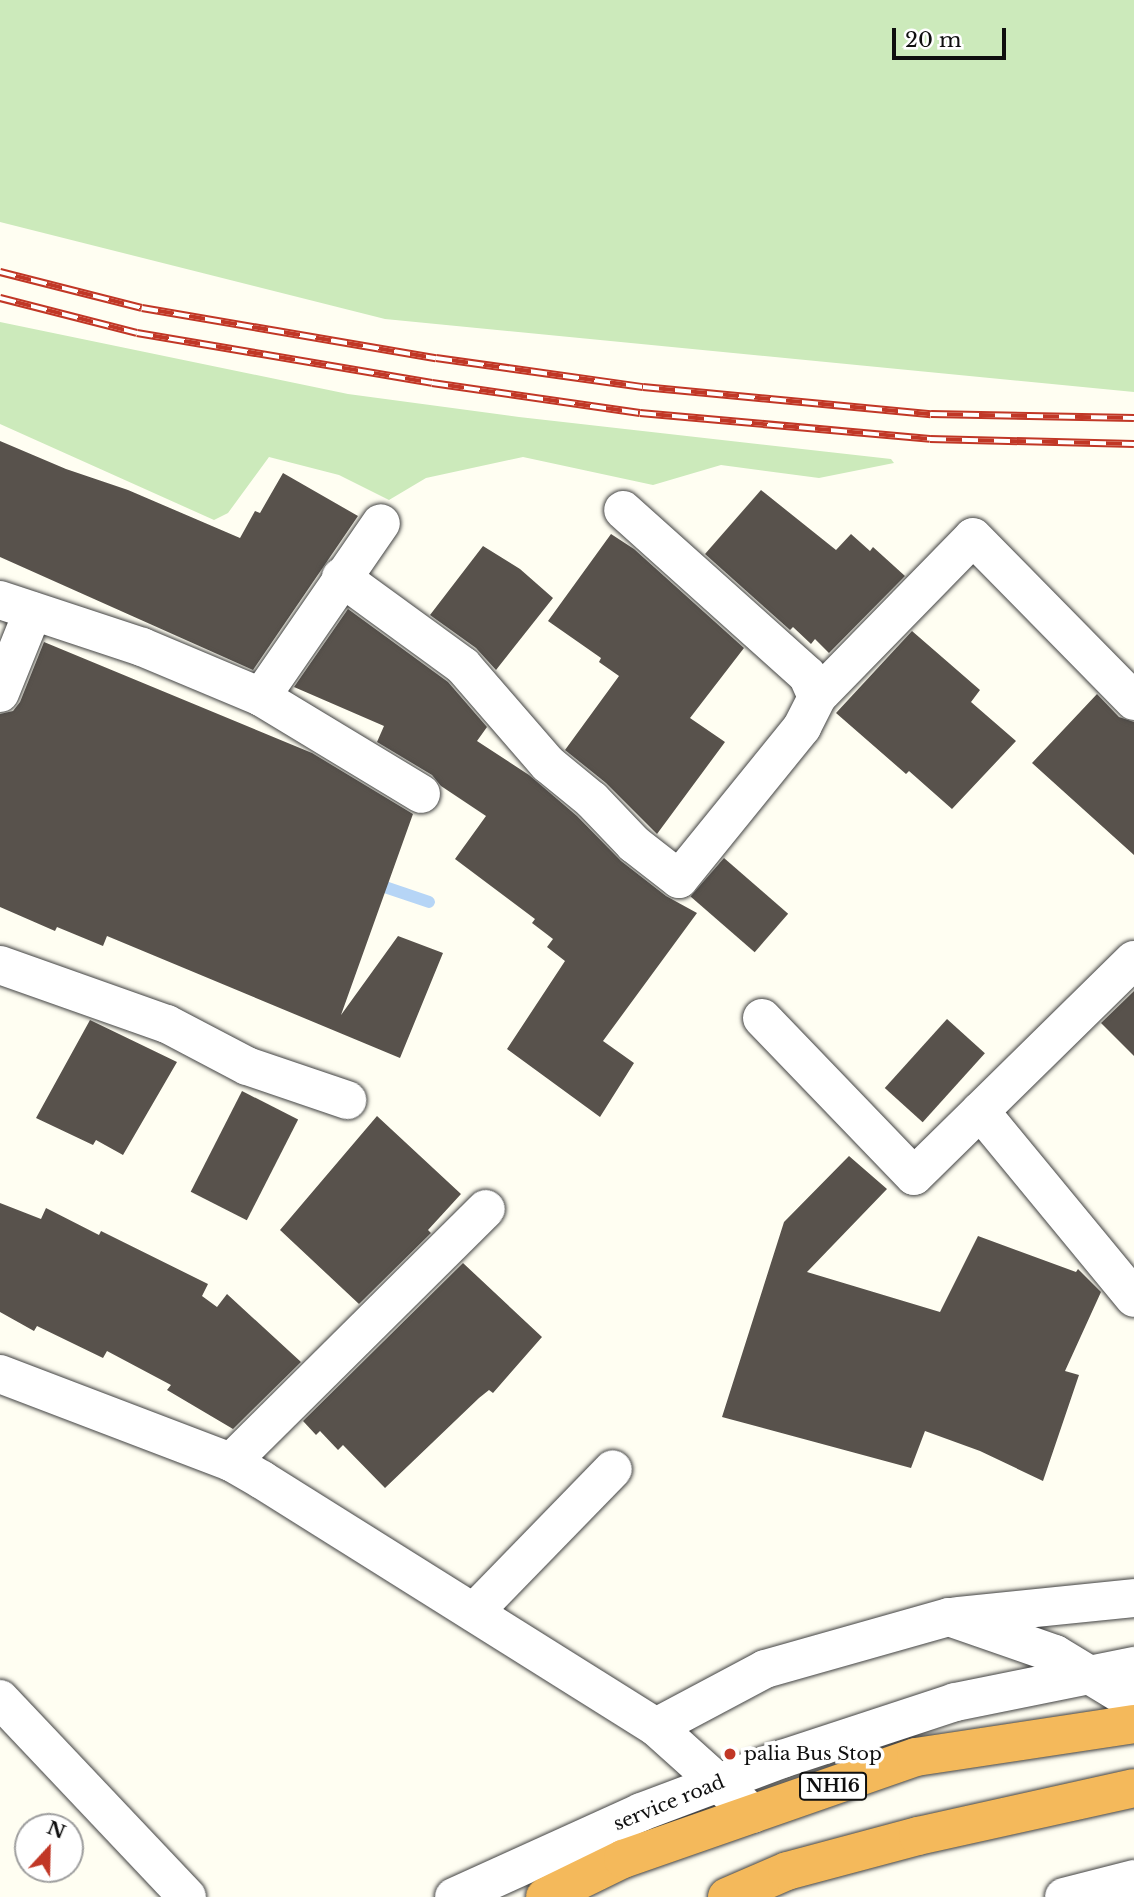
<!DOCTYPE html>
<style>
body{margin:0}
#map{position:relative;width:1134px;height:1897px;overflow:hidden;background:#fffef2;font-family:"Libre Baskerville",serif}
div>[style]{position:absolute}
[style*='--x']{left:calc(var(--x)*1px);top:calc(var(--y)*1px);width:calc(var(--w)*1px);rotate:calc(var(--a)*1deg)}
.green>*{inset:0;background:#cceabb}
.stream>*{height:12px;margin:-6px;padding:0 6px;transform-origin:6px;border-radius:6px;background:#b6d5f6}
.building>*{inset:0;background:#58524c;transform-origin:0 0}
.roads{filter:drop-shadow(0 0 2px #424242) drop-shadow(0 0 2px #424242)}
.minor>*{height:38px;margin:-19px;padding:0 19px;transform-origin:19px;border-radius:19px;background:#fff}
.highway>*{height:38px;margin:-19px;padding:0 19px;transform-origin:19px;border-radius:19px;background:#f4b95b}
.rail>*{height:8px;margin-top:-4px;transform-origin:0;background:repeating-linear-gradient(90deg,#fff 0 16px,#c13726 0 32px);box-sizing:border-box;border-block:2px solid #c13726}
.dots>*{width:19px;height:19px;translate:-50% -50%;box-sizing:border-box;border:4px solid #fff;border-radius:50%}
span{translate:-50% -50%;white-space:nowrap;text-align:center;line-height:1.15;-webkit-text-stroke:7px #fff;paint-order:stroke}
.shield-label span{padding:2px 5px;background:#fff;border:2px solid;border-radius:5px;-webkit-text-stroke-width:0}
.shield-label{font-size:18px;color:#0f0f0f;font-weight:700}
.poi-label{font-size:19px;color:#0f0f0f}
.left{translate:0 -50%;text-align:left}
.street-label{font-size:19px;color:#0f0f0f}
.north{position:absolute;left:14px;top:1813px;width:70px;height:70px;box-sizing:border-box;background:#fff;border:2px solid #9f9f9f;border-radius:50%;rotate:22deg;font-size:19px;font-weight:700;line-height:28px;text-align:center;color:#0f0f0f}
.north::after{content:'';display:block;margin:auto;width:24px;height:32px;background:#c13726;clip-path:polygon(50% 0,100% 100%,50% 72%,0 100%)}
.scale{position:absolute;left:892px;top:28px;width:114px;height:32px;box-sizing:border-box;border:4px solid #0f0f0f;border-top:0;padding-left:9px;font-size:21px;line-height:24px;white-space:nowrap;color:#0f0f0f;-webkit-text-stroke:5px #fff;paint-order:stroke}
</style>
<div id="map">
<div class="green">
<div style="clip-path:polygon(0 0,1134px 0,1134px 392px,385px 319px,0 222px)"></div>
<div style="clip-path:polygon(0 322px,348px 394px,519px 417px,891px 459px,894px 463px,819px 478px,721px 465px,653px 485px,523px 457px,426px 478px,389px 500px,339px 475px,269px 457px,228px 513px,214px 520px,0 424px)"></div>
</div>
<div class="stream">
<div style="--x:373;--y:883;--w:59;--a:18.7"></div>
</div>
<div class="building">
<div style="clip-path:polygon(0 441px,66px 469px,128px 490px,240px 538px,255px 511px,260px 513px,283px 473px,358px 516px,253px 670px,0 557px)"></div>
<div style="clip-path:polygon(761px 490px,836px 550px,851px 534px,870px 551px,873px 547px,905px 576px,829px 653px,815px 639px,811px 644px,793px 627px,790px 630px,705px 554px)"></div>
<div style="clip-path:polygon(611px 534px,634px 549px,744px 648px,690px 718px,725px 742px,657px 834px,606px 783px,565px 750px,619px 676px,599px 662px,601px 658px,548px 621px)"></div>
<div style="clip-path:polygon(483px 546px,520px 569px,553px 598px,496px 670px,476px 648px,430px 615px)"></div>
<div style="clip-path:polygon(348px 609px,448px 682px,487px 727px,477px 741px,529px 775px,577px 816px,621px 861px,666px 896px,697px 913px,603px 1041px,634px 1063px,600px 1117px,507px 1049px,565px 961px,547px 947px,553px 939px,532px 923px,535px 919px,455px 859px,486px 816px,441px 786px,432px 775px,377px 742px,384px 726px,294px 687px)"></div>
<div style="clip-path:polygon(912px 631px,980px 690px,971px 702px,1016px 741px,952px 809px,909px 771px,906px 774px,836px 713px)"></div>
<div style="clip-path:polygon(44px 642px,312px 753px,413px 814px,341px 1015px,398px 936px,443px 953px,400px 1058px,107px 936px,103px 946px,57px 927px,55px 931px,0 907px,0 714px,13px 711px,20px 702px)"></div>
<div style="clip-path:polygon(1097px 694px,1119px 717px,1134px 722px,1134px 855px,1032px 763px)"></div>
<div style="left:724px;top:858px;width:85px;height:51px;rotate:41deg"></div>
<div style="clip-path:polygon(1134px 991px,1134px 1056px,1101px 1023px)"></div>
<div style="left:947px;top:1019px;width:51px;height:93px;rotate:42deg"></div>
<div style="clip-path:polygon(90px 1020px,177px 1062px,123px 1155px,96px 1140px,93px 1145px,36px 1118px)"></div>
<div style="left:242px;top:1091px;width:63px;height:113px;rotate:27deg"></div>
<div style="clip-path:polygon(377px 1116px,461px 1194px,428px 1230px,431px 1233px,359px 1304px,280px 1230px)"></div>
<div style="clip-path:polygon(849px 1156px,887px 1189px,807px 1272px,940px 1312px,978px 1236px,1076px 1272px,1078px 1269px,1101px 1292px,1065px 1371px,1079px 1375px,1043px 1481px,980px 1451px,925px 1431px,911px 1468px,722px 1417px,784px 1222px)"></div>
<div style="clip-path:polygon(0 1203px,41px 1219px,46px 1208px,99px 1235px,101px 1231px,208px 1284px,202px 1296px,217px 1307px,227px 1294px,301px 1362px,233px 1429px,167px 1390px,171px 1385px,107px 1351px,103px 1358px,37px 1326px,34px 1331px,0 1312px)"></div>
<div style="clip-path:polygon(463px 1263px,542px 1337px,493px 1393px,489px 1390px,479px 1398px,385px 1488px,343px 1445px,338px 1450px,320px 1431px,316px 1435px,303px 1421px)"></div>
</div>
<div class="roads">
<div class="minor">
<div style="--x:341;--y:577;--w:151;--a:36.1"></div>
<div style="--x:463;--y:666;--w:130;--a:49.1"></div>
<div style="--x:548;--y:764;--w:57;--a:39.3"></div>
<div style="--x:592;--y:800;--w:61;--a:46.3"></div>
<div style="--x:634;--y:844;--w:57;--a:37.9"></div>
<div style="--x:679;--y:879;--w:196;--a:-51"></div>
<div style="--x:802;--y:727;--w:34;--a:-63"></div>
<div style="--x:817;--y:697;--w:24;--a:-114"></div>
<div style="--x:807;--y:675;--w:247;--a:-138.1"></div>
<div style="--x:0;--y:600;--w:150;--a:18.3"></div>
<div style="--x:142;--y:647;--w:129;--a:22.8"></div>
<div style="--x:261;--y:697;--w:187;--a:31.2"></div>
<div style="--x:0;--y:693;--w:88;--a:-68.1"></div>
<div style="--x:261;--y:697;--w:211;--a:-55.4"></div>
<div style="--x:817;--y:697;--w:223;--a:-45.7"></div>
<div style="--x:973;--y:537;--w:230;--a:45.5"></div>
<div style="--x:0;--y:965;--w:177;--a:19.5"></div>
<div style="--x:167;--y:1024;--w:90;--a:27.7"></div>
<div style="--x:247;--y:1066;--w:106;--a:18.8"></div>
<div style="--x:762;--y:1018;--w:219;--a:46.1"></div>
<div style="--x:914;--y:1176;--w:308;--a:-44.5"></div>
<div style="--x:980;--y:1111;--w:242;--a:50.5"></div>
<div style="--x:0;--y:1374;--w:247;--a:20.9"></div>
<div style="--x:231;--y:1462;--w:36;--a:30"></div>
<div style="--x:262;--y:1480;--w:465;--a:32.1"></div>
<div style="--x:656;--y:1727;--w:130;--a:41.9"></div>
<div style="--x:231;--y:1462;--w:359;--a:-44.8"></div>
<div style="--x:474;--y:1612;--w:199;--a:-45.8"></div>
<div style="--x:958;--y:1616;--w:177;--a:-5.8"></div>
<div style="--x:0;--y:1699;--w:272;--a:46.6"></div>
<div style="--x:656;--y:1727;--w:123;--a:-28"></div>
<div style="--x:765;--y:1669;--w:191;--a:-15.8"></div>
<div style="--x:949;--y:1617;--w:112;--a:19.2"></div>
<div style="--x:1055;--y:1654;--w:92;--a:31.3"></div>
<div style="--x:454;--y:1897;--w:205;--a:-24.4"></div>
<div style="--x:641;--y:1812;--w:151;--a:-20.6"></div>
<div style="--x:782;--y:1759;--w:182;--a:-18.2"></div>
<div style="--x:955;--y:1702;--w:183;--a:-11.4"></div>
<div style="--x:1064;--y:1897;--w:72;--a:-14.4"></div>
</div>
<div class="highway">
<div style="--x:545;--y:1897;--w:87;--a:-26"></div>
<div style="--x:623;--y:1859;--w:310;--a:-19.2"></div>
<div style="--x:916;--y:1757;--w:220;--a:-8.6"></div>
<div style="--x:727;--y:1897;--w:65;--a:-23.4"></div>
<div style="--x:787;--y:1871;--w:136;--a:-15"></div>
<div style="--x:918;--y:1836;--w:221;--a:-12.5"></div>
</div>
</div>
<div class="rail">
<div style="--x:0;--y:272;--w:146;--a:14.2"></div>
<div style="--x:142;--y:308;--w:298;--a:9.7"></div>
<div style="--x:436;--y:358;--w:209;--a:8"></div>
<div style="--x:643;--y:387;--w:289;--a:5.4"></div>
<div style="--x:931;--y:414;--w:203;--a:1.1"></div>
<div style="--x:0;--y:298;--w:141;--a:14.3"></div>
<div style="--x:137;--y:333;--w:299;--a:9.6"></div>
<div style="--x:432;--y:383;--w:210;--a:8.2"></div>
<div style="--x:640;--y:413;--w:291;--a:5.1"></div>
<div style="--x:930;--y:439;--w:204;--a:1.4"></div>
</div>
<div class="dots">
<div style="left:730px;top:1754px;background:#c13726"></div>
</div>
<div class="shield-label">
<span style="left:833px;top:1786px">NH16</span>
</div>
<div class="poi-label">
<span class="left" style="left:744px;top:1754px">palia Bus Stop</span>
</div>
<div class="street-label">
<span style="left:669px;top:1803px;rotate:-22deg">service road</span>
</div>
<div class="north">N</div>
<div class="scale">20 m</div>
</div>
